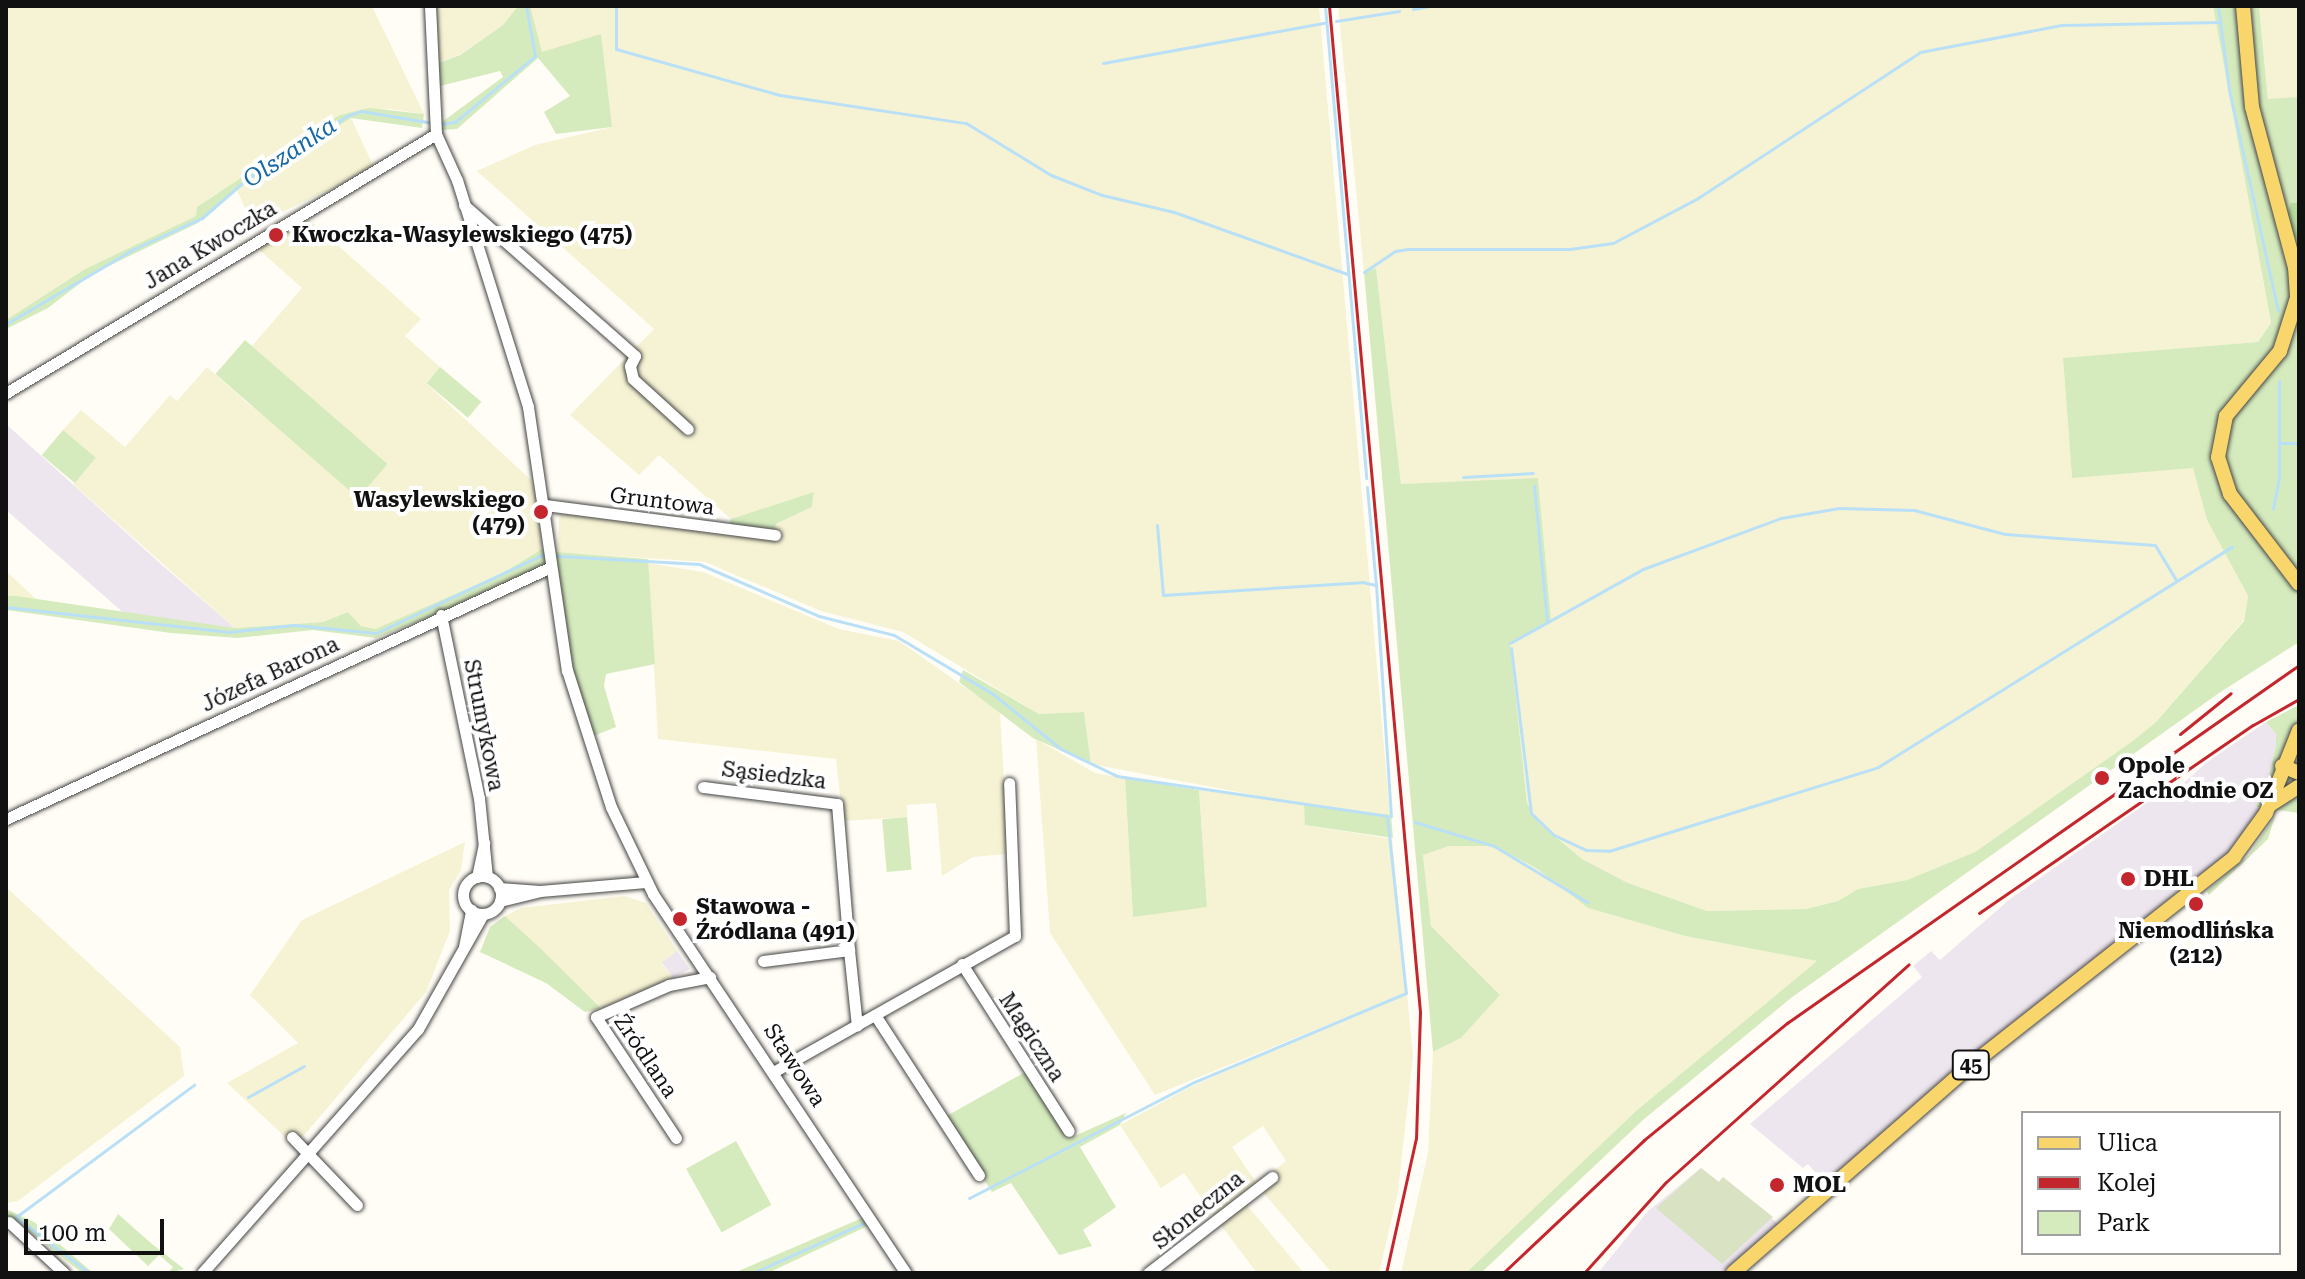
<!DOCTYPE html>
<meta charset="utf-8">
<style>
body{margin:0}
#map{position:relative;width:2305px;height:1279px;overflow:hidden;background:#fffdf5;font-family:"Roboto Serif",serif}
div>[style]{position:absolute}
[style*='--x']{left:calc(var(--x)*1px);top:calc(var(--y)*1px);width:calc(var(--w)*1px);rotate:calc(var(--a)*1deg)}
.industrial>*{inset:0;background:#eee6ef}
.farmland>*{inset:0;background:#f6f3d4;transform-origin:0 0}
.green>*{inset:0;background:#d5ebbd;transform-origin:0 0}
.forest>*{inset:0;background:#b9dc9c}
.cemetery>*{inset:0;background:#d9e3c4}
.stream>*{height:3px;margin:-1.5px;padding:0 1.5px;transform-origin:1.5px;border-radius:1.5px;background:#b9e0f7}
.roads{filter:drop-shadow(0 0 2px #444) drop-shadow(0 0 2px #444)}
.minor>*{height:11px;margin:-5.5px;padding:0 5.5px;transform-origin:5.5px;border-radius:5.5px;background:#fff}
.minor>.ring{margin:-5.5px;padding:0;box-sizing:content-box;background:none;border:11px solid #fff;border-radius:50%}
.major>*{height:14px;margin:-7px;padding:0 7px;transform-origin:7px;border-radius:7px;background:#f9d66b}
.rail>*{height:3px;margin:-1.5px;padding:0 1.5px;transform-origin:1.5px;border-radius:1.5px;background:#c4262e}
.dots>*{width:22px;height:22px;translate:-50% -50%;box-sizing:border-box;border:4px solid #fff;border-radius:50%}
span{translate:-50% -50%;white-space:nowrap;text-align:center;line-height:1.15;-webkit-text-stroke:8px #fff;paint-order:stroke}
.shield-label span{padding:2px 6px;background:#fff;border:2px solid;border-radius:6px;-webkit-text-stroke-width:0}
.shield-label{font-size:20px;color:#111;font-weight:700}
.poi-label{font-size:22px;color:#111;font-weight:700}
.left{translate:0 -50%;text-align:left}
.right{translate:-100% -50%;text-align:right}
.street-label{font-size:22px;color:#111}
.water-label{font-size:24px;color:#1768a6;font-style:italic}
.frame{position:absolute;inset:0;border:8px solid #111;pointer-events:none}
.legend{position:absolute;left:2021px;top:1111px;width:260px;height:144px;box-sizing:border-box;background:#fff;border:2px solid #a0a0a0;margin:0;padding:10px 14px;list-style:none;font-size:24px;color:#111}
.legend li{display:flex;align-items:center;gap:16px;height:40px}
.legend b{width:40px;border:2px solid #a0a0a0}
.scale{position:absolute;left:24px;top:1219px;width:140px;height:36px;box-sizing:border-box;border:4px solid #111;border-top:0;padding-left:10px;font-size:24px;line-height:28px;white-space:nowrap;color:#111;-webkit-text-stroke:6px #fff;paint-order:stroke}
</style>
<div id="map">
<div class="industrial">
<div style="clip-path:polygon(6px 424px,162px 565px,235px 628px,126px 615px,6px 510px)"></div>
<div style="clip-path:polygon(2266px 722px,2276px 734px,2276px 744px,2267px 786px,2256px 807px,2266px 813px,2252px 836px,1829px 1187px,1808px 1164px,1803px 1168px,1750px 1124px,1922px 977px,1913px 966px,1931px 951px,1940px 960px,2010px 899px,2161px 793px,2168px 797px,2207px 762px)"></div>
<div style="clip-path:polygon(677px 951px,690px 969px,673px 978px,661px 962px)"></div>
<div style="clip-path:polygon(1701px 1168px,1719px 1182px,1723px 1177px,1783px 1228px,1733px 1273px,1598px 1273px,1648px 1211px)"></div>
</div>
<div class="farmland">
<div style="clip-path:polygon(6px 6px,372px 6px,424px 114px,390px 109px,340px 115px,206px 201px,196px 216px,85px 269px,6px 320px)"></div>
<div style="clip-path:polygon(430px 6px,518px 6px,503px 25px,459px 55px,434px 65px)"></div>
<div style="clip-path:polygon(evenodd,530px 6px,1319px 6px,1390px 815px,1305px 805px,1305px 825px,1392px 839px,1413px 1056px,1398px 1192px,1379px 1273px,1332px 1273px,1256px 1184px,1215px 1217px,1184px 1173px,1161px 1188px,1120px 1125px,1190px 1087px,1406px 993px,1155px 1095px,1050px 933px,1036px 739px,1095px 773px,1125px 778px,1133px 917px,1207px 906px,1199px 790px,1280px 800px,1091px 764px,1084px 712px,1039px 714px,903px 632px,821px 611px,705px 562px,557px 552px,560px 508px,772px 535px,775px 525px,812px 507px,814px 493px,731px 519px,659px 455px,639px 475px,570px 415px,654px 329px,477px 171px,535px 145px,612px 127px,556px 48px,542px 53px,530px 6px,1263px 1126px,1286px 1161px,1257px 1184px,1232px 1147px,1263px 1126px)"></div>
<div style="clip-path:polygon(1338px 6px,2213px 6px,2271px 324px,2258px 342px,2063px 359px,2072px 477px,2193px 467px,2207px 520px,2248px 596px,2244px 620px,2156px 722px,2134px 740px,1975px 852px,1907px 880px,1858px 889px,1838px 901px,1806px 909px,1707px 911px,1628px 883px,1582px 859px,1539px 823px,1527px 803px,1510px 643px,1551px 618px,1538px 479px,1401px 484px,1376px 268px,1364px 272px)"></div>
<div style="clip-path:polygon(2259px 6px,2299px 6px,2299px 203px,2269px 107px)"></div>
<div style="left:351px;top:118px;width:56px;height:134px;rotate:65deg"></div>
<div style="clip-path:polygon(306px 217px,421px 319px,405px 336px,440px 367px,426px 383px,531px 480px,539px 503px,542px 549px,503px 573px,375px 629px,361px 626px,348px 612px,323px 622px,235px 628px,73px 484px,96px 458px,63px 430px,81px 410px,125px 447px,170px 395px,177px 401px,207px 367px,251px 406px,387px 464px,252px 346px,302px 288px,257px 248px)"></div>
<div style="clip-path:polygon(648px 563px,703px 572px,839px 629px,899px 641px,1000px 712px,1008px 854px,973px 857px,942px 876px,936px 803px,907px 805px,907px 817px,843px 821px,836px 759px,658px 739px)"></div>
<div style="clip-path:polygon(6px 571px,37px 600px,6px 596px)"></div>
<div style="clip-path:polygon(465px 842px,461px 870px,449px 890px,450px 931px,426px 992px,295px 1146px,227px 1083px,298px 1043px,250px 995px,302px 920px)"></div>
<div style="clip-path:polygon(1449px 846px,1494px 846px,1536px 868px,1588px 908px,1685px 936px,1817px 961px,1636px 1111px,1466px 1273px,1401px 1273px,1428px 1153px,1433px 1052px,1461px 1038px,1500px 995px,1431px 926px,1423px 854px)"></div>
<div style="clip-path:polygon(6px 887px,180px 1047px,184px 1076px,18px 1201px,6px 1203px)"></div>
<div style="clip-path:polygon(625px 896px,646px 903px,677px 951px,661px 963px,673px 978px,602px 1008px,505px 916px,521px 908px)"></div>
<div style="clip-path:polygon(1245px 1203px,1304px 1273px,1257px 1273px,1220px 1224px)"></div>
</div>
<div class="green">
<div style="clip-path:polygon(518px 6px,530px 6px,542px 52px,601px 34px,612px 127px,556px 134px,544px 112px,570px 96px,538px 58px,457px 129px,441px 130px,442px 122px,503px 77px,500px 71px,436px 87px,434px 65px,460px 55px,503px 25px)"></div>
<div style="clip-path:polygon(2213px 6px,2259px 6px,2268px 99px,2299px 97px,2299px 642px,2219px 693px,1791px 998px,1643px 1120px,1481px 1273px,1466px 1273px,1636px 1111px,1817px 961px,1685px 936px,1588px 908px,1536px 868px,1494px 846px,1449px 846px,1423px 855px,1431px 926px,1500px 995px,1461px 1038px,1433px 1052px,1364px 272px,1376px 268px,1401px 484px,1538px 478px,1551px 619px,1510px 644px,1527px 803px,1539px 823px,1582px 859px,1628px 883px,1707px 911px,1806px 909px,1838px 901px,1858px 889px,1907px 880px,1975px 852px,2134px 740px,2156px 722px,2244px 621px,2248px 596px,2207px 520px,2193px 468px,2072px 478px,2063px 358px,2258px 342px,2271px 323px)"></div>
<div style="clip-path:polygon(369px 108px,424px 114px,422px 128px,351px 118px,237px 188px,198px 223px,92px 274px,48px 308px,6px 329px,6px 320px,85px 269px,196px 216px,197px 207px,306px 135px,340px 115px)"></div>
<div style="left:245px;top:340px;width:189px;height:45px;rotate:41deg"></div>
<div style="left:440px;top:367px;width:54px;height:21px;rotate:40deg"></div>
<div style="left:63px;top:430px;width:43px;height:33px;rotate:40deg"></div>
<div style="clip-path:polygon(814px 492px,812px 507px,776px 524px,773px 535px,728px 530px,731px 519px)"></div>
<div style="clip-path:polygon(542px 549px,551px 566px,557px 552px,648px 559px,655px 664px,606px 674px,604px 686px,616px 727px,586px 739px,551px 568px,376px 638px,313px 630px,237px 638px,171px 633px,6px 610px,6px 596px,16px 596px,235px 628px,323px 622px,348px 612px,361px 626px,375px 629px,503px 573px)"></div>
<div style="clip-path:polygon(963px 670px,1039px 714px,1084px 712px,1091px 764px,1033px 738px,959px 682px)"></div>
<div style="clip-path:polygon(2299px 705px,2299px 813px,2256px 807px,2267px 786px,2276px 744px,2276px 734px,2266px 722px)"></div>
<div style="clip-path:polygon(1125px 778px,1199px 790px,1207px 907px,1133px 917px)"></div>
<div style="clip-path:polygon(1304px 804px,1391px 815px,1393px 838px,1305px 825px)"></div>
<div style="clip-path:polygon(2275px 816px,2268px 839px,2209px 895px,2207px 891px,2249px 855px)"></div>
<div style="left:907px;top:817px;width:53px;height:25px;rotate:85deg"></div>
<div style="clip-path:polygon(505px 916px,540px 948px,601px 1008px,585px 1012px,546px 983px,480px 952px,490px 927px)"></div>
<div style="clip-path:polygon(1027px 1071px,1070px 1138px,1126px 1113px,1120px 1125px,1080px 1147px,1116px 1207px,1083px 1230px,1092px 1246px,1059px 1255px,1011px 1183px,992px 1192px,943px 1118px)"></div>
<div style="left:736px;top:1141px;width:73px;height:57px;rotate:61deg"></div>
<div style="clip-path:polygon(6px 1209px,34px 1222px,93px 1273px,82px 1273px,19px 1223px,6px 1228px)"></div>
<div style="clip-path:polygon(118px 1214px,152px 1244px,184px 1269px,168px 1273px,173px 1267px,159px 1255px,148px 1266px,109px 1229px)"></div>
<div style="clip-path:polygon(869px 1215px,874px 1223px,768px 1273px,734px 1273px)"></div>
</div>
<div class="forest">
<div style="clip-path:polygon(2291px 203px,2299px 203px,2299px 241px,2284px 223px)"></div>
</div>
<div class="cemetery">
<div style="clip-path:polygon(1701px 1168px,1719px 1182px,1723px 1177px,1773px 1217px,1722px 1264px,1656px 1208px)"></div>
</div>
<div class="stream">
<div style="--x:616;--y:6;--w:43;--a:90"></div>
<div style="--x:616;--y:49;--w:170;--a:15.7"></div>
<div style="--x:780;--y:95;--w:188;--a:8.6"></div>
<div style="--x:966;--y:123;--w:100;--a:31.5"></div>
<div style="--x:1051;--y:175;--w:55;--a:21.4"></div>
<div style="--x:1102;--y:195;--w:74;--a:13.3"></div>
<div style="--x:1174;--y:212;--w:184;--a:19.7"></div>
<div style="--x:1325;--y:6;--w:474;--a:85"></div>
<div style="--x:2218;--y:6;--w:85;--a:82.5"></div>
<div style="--x:2229;--y:90;--w:226;--a:77.5"></div>
<div style="--x:1413;--y:9;--w:17;--a:-10"></div>
<div style="--x:1336;--y:21;--w:64;--a:-9"></div>
<div style="--x:1103;--y:63;--w:225;--a:-10.3"></div>
<div style="--x:440;--y:124;--w:15;--a:-8"></div>
<div style="--x:455;--y:122;--w:104;--a:-39.5"></div>
<div style="--x:535;--y:56;--w:51;--a:-100.2"></div>
<div style="--x:1364;--y:272;--w:37;--a:-34"></div>
<div style="--x:1395;--y:251;--w:13;--a:-9"></div>
<div style="--x:1408;--y:249;--w:162;--a:0"></div>
<div style="--x:1570;--y:249;--w:43;--a:-7.9"></div>
<div style="--x:1613;--y:243;--w:96;--a:-27.9"></div>
<div style="--x:1698;--y:198;--w:266;--a:-33.3"></div>
<div style="--x:1920;--y:52;--w:145;--a:-10.8"></div>
<div style="--x:2062;--y:25;--w:157;--a:-1.1"></div>
<div style="--x:6;--y:324;--w:148;--a:-30.4"></div>
<div style="--x:134;--y:249;--w:75;--a:-24.5"></div>
<div style="--x:202;--y:218;--w:60;--a:-40.9"></div>
<div style="--x:247;--y:179;--w:118;--a:-32.2"></div>
<div style="--x:347;--y:116;--w:15;--a:-20"></div>
<div style="--x:361;--y:111;--w:73;--a:9.5"></div>
<div style="--x:2279;--y:443;--w:19;--a:0"></div>
<div style="--x:1463;--y:477;--w:70;--a:-3.3"></div>
<div style="--x:1534;--y:486;--w:136;--a:84.5"></div>
<div style="--x:1367;--y:487;--w:98;--a:84.8"></div>
<div style="--x:2273;--y:509;--w:33;--a:-79"></div>
<div style="--x:2279;--y:477;--w:96;--a:-90"></div>
<div style="--x:1157;--y:525;--w:70;--a:85.1"></div>
<div style="--x:1163;--y:595;--w:199;--a:-3.7"></div>
<div style="--x:1362;--y:582;--w:14;--a:12"></div>
<div style="--x:1376;--y:585;--w:232;--a:86.3"></div>
<div style="--x:6;--y:607;--w:223;--a:6.4"></div>
<div style="--x:228;--y:632;--w:66;--a:-6.1"></div>
<div style="--x:294;--y:625;--w:82;--a:5.6"></div>
<div style="--x:376;--y:633;--w:183;--a:-25.2"></div>
<div style="--x:542;--y:555;--w:157;--a:3.3"></div>
<div style="--x:699;--y:564;--w:131;--a:23.4"></div>
<div style="--x:819;--y:616;--w:77;--a:14.2"></div>
<div style="--x:894;--y:635;--w:115;--a:30.8"></div>
<div style="--x:993;--y:694;--w:87;--a:39"></div>
<div style="--x:1061;--y:749;--w:62;--a:25.7"></div>
<div style="--x:1117;--y:776;--w:273;--a:8.4"></div>
<div style="--x:1387;--y:816;--w:178;--a:83.9"></div>
<div style="--x:1406;--y:993;--w:230;--a:157.2"></div>
<div style="--x:1194;--y:1082;--w:253;--a:152.7"></div>
<div style="--x:1510;--y:643;--w:152;--a:-29.1"></div>
<div style="--x:1643;--y:569;--w:147;--a:-20.3"></div>
<div style="--x:1781;--y:518;--w:59;--a:-9.8"></div>
<div style="--x:1839;--y:508;--w:75;--a:1.5"></div>
<div style="--x:1914;--y:510;--w:94;--a:14.8"></div>
<div style="--x:2005;--y:534;--w:150;--a:4.2"></div>
<div style="--x:2155;--y:545;--w:41;--a:59"></div>
<div style="--x:1511;--y:648;--w:166;--a:83.1"></div>
<div style="--x:1531;--y:813;--w:32;--a:44"></div>
<div style="--x:1554;--y:835;--w:35;--a:25"></div>
<div style="--x:1586;--y:850;--w:23;--a:2"></div>
<div style="--x:1609;--y:851;--w:282;--a:-17.3"></div>
<div style="--x:1878;--y:767;--w:417;--a:-31.9"></div>
<div style="--x:1415;--y:822;--w:83;--a:16.9"></div>
<div style="--x:1494;--y:846;--w:109;--a:31.1"></div>
<div style="--x:248;--y:1097;--w:64;--a:-29"></div>
<div style="--x:89;--y:1273;--w:92;--a:-142.5"></div>
<div style="--x:16;--y:1217;--w:222;--a:-36.6"></div>
<div style="--x:753;--y:1273;--w:124;--a:-24.3"></div>
</div>
<div class="roads">
<div class="minor">
<div style="--x:430;--y:6;--w:128;--a:87.3"></div>
<div style="--x:436;--y:134;--w:51;--a:65.5"></div>
<div style="--x:457;--y:180;--w:238;--a:72.6"></div>
<div style="--x:528;--y:407;--w:266;--a:81.6"></div>
<div style="--x:567;--y:670;--w:144;--a:72.2"></div>
<div style="--x:611;--y:807;--w:97;--a:64.2"></div>
<div style="--x:653;--y:894;--w:456;--a:56.3"></div>
<div style="--x:464;--y:205;--w:228;--a:41.4"></div>
<div style="--x:635;--y:356;--w:11;--a:117"></div>
<div style="--x:630;--y:366;--w:13;--a:77"></div>
<div style="--x:633;--y:379;--w:74;--a:42.3"></div>
<div style="--x:6;--y:393;--w:502;--a:-31.06"></div>
<div style="--x:545;--y:505;--w:232;--a:7.4"></div>
<div style="--x:441;--y:615;--w:187;--a:78.3"></div>
<div style="--x:479;--y:798;--w:79;--a:84.2"></div>
<div style="--x:703;--y:787;--w:135;--a:7.2"></div>
<div style="--x:837;--y:804;--w:146;--a:85.3"></div>
<div style="--x:6;--y:819;--w:600;--a:-24.82"></div>
<div class="ring" style="left:463px;top:876px;width:27px;height:27px"></div>
<div style="--x:477;--y:877;--w:35;--a:-78"></div>
<div style="--x:499;--y:888;--w:41;--a:4.2"></div>
<div style="--x:500;--y:901;--w:41;--a:-14"></div>
<div style="--x:540;--y:891;--w:106;--a:-4.9"></div>
<div style="--x:464;--y:947;--w:38;--a:-79"></div>
<div style="--x:763;--y:961;--w:87;--a:-7.3"></div>
<div style="--x:849;--y:950;--w:76;--a:84"></div>
<div style="--x:962;--y:964;--w:198;--a:57.4"></div>
<div style="--x:875;--y:1015;--w:191;--a:57"></div>
<div style="--x:775;--y:1071;--w:275;--a:-29.4"></div>
<div style="--x:1015;--y:936;--w:153;--a:-92.2"></div>
<div style="--x:292;--y:1137;--w:94;--a:46.3"></div>
<div style="--x:676;--y:1138;--w:145;--a:-123.5"></div>
<div style="--x:596;--y:1017;--w:80;--a:-23.7"></div>
<div style="--x:669;--y:985;--w:42;--a:-11"></div>
<div style="--x:9;--y:1222;--w:75;--a:42.8"></div>
<div style="--x:202;--y:1273;--w:326;--a:-48.5"></div>
<div style="--x:418;--y:1029;--w:132;--a:-60.5"></div>
<div style="--x:1148;--y:1273;--w:157;--a:-37.7"></div>
</div>
<div class="major">
<div style="--x:2243;--y:6;--w:101;--a:84.9"></div>
<div style="--x:2252;--y:107;--w:166;--a:75"></div>
<div style="--x:2295;--y:267;--w:31;--a:86"></div>
<div style="--x:2297;--y:298;--w:56;--a:107.8"></div>
<div style="--x:2280;--y:351;--w:85;--a:129.7"></div>
<div style="--x:2226;--y:416;--w:42;--a:101"></div>
<div style="--x:2218;--y:457;--w:39;--a:72"></div>
<div style="--x:2230;--y:494;--w:113;--a:52.5"></div>
<div style="--x:2282;--y:766;--w:18;--a:22"></div>
<div style="--x:2270;--y:805;--w:33;--a:-33"></div>
<div style="--x:1733;--y:1273;--w:310;--a:-41.2"></div>
<div style="--x:1966;--y:1069;--w:342;--a:-38.3"></div>
<div style="--x:2234;--y:857;--w:54;--a:-54"></div>
<div style="--x:2266;--y:813;--w:89;--a:-68.3"></div>
</div>
</div>
<div class="rail">
<div style="--x:1329;--y:6;--w:1010;--a:84.83"></div>
<div style="--x:1420;--y:1012;--w:126;--a:91.8"></div>
<div style="--x:1416;--y:1138;--w:138;--a:102.5"></div>
<div style="--x:2180;--y:734;--w:65;--a:-38.8"></div>
<div style="--x:1979;--y:913;--w:332;--a:-34.5"></div>
<div style="--x:2253;--y:725;--w:53;--a:-29.5"></div>
<div style="--x:1503;--y:1273;--w:194;--a:-43.3"></div>
<div style="--x:1644;--y:1140;--w:185;--a:-39.3"></div>
<div style="--x:1787;--y:1023;--w:625;--a:-34.96"></div>
<div style="--x:1584;--y:1273;--w:122;--a:-48"></div>
<div style="--x:1666;--y:1182;--w:326;--a:-41.9"></div>
</div>
<div class="dots">
<div style="left:276px;top:235px;background:#c4262e"></div>
<div style="left:541px;top:512px;background:#c4262e"></div>
<div style="left:2102px;top:778px;background:#c4262e"></div>
<div style="left:2128px;top:879px;background:#c4262e"></div>
<div style="left:2196px;top:904px;background:#c4262e"></div>
<div style="left:680px;top:919px;background:#c4262e"></div>
<div style="left:1777px;top:1185px;background:#c4262e"></div>
</div>
<div class="shield-label">
<span style="left:1971px;top:1065px">45</span>
</div>
<div class="poi-label">
<span class="left" style="left:292px;top:235px">Kwoczka-Wasylewskiego (475)</span>
<span class="right" style="left:525px;top:512px">Wasylewskiego<br>(479)</span>
<span class="left" style="left:2118px;top:778px">Opole<br>Zachodnie OZ</span>
<span class="left" style="left:2144px;top:879px">DHL</span>
<span class="left" style="left:696px;top:919px">Stawowa -<br>Źródlana (491)</span>
<span style="left:2196px;top:943px">Niemodlińska<br>(212)</span>
<span class="left" style="left:1793px;top:1185px">MOL</span>
</div>
<div class="street-label">
<span style="left:210px;top:245px;rotate:-31deg">Jana Kwoczka</span>
<span style="left:662px;top:501px;rotate:7deg">Gruntowa</span>
<span style="left:270px;top:674px;rotate:-25deg">Józefa Barona</span>
<span style="left:484px;top:725px;rotate:79deg">Strumykowa</span>
<span style="left:774px;top:775px;rotate:7deg">Sąsiedzka</span>
<span style="left:1032px;top:1037px;rotate:57deg">Magiczna</span>
<span style="left:646px;top:1056px;rotate:56deg">Źródlana</span>
<span style="left:795px;top:1065px;rotate:57deg">Stawowa</span>
<span style="left:1198px;top:1210px;rotate:-39deg">Słoneczna</span>
</div>
<div class="water-label">
<span style="left:290px;top:153px;rotate:-34deg">Olszanka</span>
</div>
<div class="frame"></div>
<ul class="legend">
<li><b style="height:10px;background:#f9d66b"></b>Ulica</li>
<li><b style="height:10px;background:#c4262e"></b>Kolej</li>
<li><b style="height:22px;background:#d5ebbd"></b>Park</li>
</ul>
<div class="scale">100 m</div>
</div>
